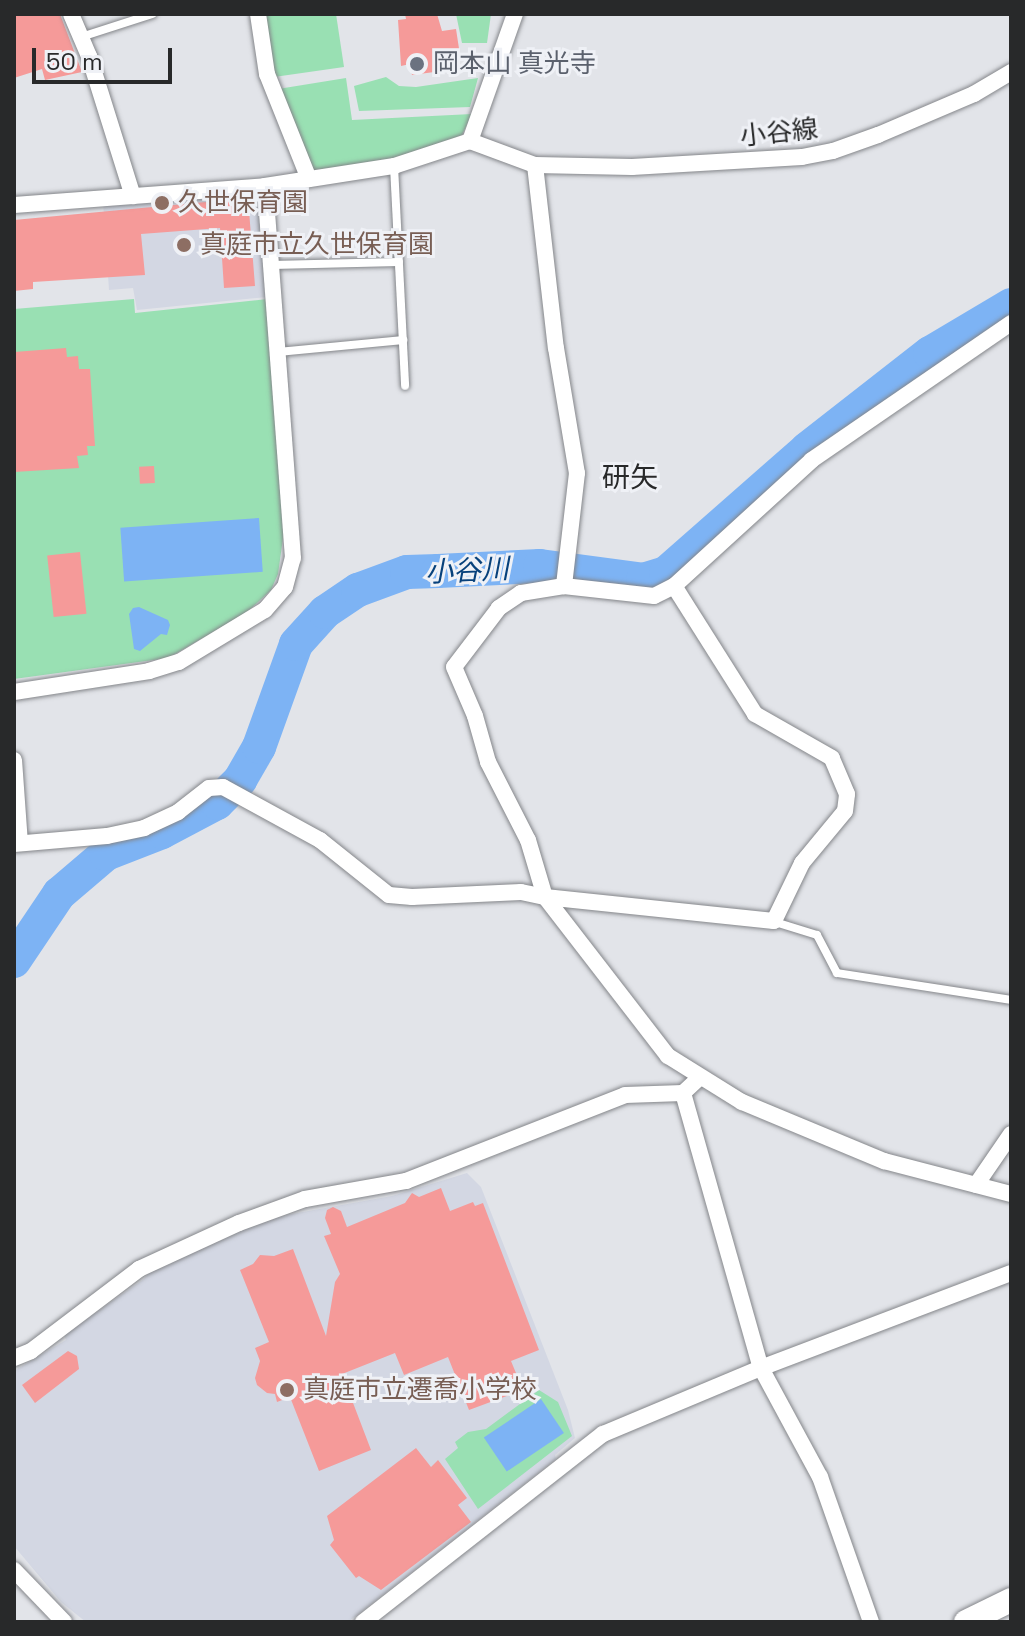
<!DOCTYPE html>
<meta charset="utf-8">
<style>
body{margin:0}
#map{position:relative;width:1025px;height:1636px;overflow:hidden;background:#e2e4e9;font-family:"Space Grotesk","Noto Sans JP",sans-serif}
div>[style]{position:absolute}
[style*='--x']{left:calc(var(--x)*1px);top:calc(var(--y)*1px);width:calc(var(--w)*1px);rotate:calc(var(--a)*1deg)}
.built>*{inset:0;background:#d3d7e3}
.green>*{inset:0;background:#99e0b3}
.water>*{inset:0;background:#7db3f4;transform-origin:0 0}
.river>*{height:34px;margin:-17px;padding:0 17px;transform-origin:17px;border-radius:17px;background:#7db3f4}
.building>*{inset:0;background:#f59a99;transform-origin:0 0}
.roads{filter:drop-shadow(0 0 2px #84868a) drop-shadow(0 0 2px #84868a)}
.service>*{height:8px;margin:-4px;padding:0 4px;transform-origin:4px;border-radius:4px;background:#fff}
.minor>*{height:16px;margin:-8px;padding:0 8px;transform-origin:8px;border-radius:8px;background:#fff}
.primary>*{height:24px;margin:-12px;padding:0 12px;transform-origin:12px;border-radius:12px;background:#fff}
.dots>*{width:22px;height:22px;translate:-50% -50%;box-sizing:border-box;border:4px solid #eff1f6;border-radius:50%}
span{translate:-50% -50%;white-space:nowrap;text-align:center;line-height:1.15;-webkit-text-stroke:6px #eff1f6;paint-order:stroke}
.worship-label{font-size:26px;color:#5b616d}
.left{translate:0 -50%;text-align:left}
.street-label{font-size:26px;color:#28292a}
.education-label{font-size:26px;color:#785e54}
.neighbourhood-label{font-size:28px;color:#28292a}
.water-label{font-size:28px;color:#07417b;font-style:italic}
.frame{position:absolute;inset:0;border:16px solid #28292a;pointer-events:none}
.scale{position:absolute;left:32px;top:48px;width:140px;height:36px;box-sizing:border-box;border:4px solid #28292a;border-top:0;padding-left:10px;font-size:24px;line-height:28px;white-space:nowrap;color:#28292a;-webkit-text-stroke:6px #eff1f6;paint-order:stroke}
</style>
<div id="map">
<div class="built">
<div style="clip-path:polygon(251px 191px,259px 198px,267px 297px,137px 310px,133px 288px,109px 290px,103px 201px)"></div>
<div style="clip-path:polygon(467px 1173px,481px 1187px,568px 1410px,575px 1438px,555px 1455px,556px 1459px,348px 1622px,86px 1622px,61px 1602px,14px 1546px,14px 1371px,66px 1340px,64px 1335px,144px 1279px,151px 1270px,171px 1260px,275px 1217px,392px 1196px)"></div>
</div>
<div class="green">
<div style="clip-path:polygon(262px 14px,336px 14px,344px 67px,274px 77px)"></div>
<div style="clip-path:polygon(456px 14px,491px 14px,487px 43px,462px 43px)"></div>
<div style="clip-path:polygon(386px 77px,399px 86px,416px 87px,478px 78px,470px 107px,359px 111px,354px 86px)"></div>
<div style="clip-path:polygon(346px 78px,352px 120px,472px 114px,461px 137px,384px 162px,314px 170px,307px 162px,278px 89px)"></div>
<div style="clip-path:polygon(134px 299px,135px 313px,268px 299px,285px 524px,278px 574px,271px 590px,246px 613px,168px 658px,14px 679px,14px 309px)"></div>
<div style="clip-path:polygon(539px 1390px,558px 1402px,572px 1436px,478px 1509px,445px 1459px,458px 1448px,455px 1442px,468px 1432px,486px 1429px)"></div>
</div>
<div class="water">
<div style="left:259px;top:518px;width:54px;height:139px;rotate:86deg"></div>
<div style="clip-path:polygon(139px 607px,168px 620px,170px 625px,167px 635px,161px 634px,140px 651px,134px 649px,129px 614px,133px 608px)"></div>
<div style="left:541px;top:1399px;width:41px;height:69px;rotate:56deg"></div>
</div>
<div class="river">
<div style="--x:14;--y:961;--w:81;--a:-56.1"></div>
<div style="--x:59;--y:894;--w:62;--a:-40.4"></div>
<div style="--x:106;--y:854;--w:60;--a:-21.4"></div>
<div style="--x:162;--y:832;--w:62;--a:-27.8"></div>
<div style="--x:217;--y:803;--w:33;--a:-45"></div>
<div style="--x:240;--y:780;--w:38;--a:-60"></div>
<div style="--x:259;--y:747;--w:109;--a:-70.2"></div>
<div style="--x:296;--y:644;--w:43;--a:-47.8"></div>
<div style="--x:325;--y:612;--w:40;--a:-34"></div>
<div style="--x:358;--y:590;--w:52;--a:-20.2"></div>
<div style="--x:407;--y:572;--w:31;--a:-2"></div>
<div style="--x:438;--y:571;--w:102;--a:-2.8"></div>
<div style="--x:540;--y:566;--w:104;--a:7.7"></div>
<div style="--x:643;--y:580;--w:24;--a:-17"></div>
<div style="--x:666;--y:573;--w:188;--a:-41.3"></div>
<div style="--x:807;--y:449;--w:156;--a:-38"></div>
<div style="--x:930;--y:353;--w:94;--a:-30.7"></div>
</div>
<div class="building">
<div style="clip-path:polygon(14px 14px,60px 14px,82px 72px,45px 80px,42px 69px,14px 78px)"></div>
<div style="clip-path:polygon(405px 14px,437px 14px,442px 31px,456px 29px,460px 55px,447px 57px,449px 70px,412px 75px,410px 64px,401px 66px,398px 20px,406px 19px)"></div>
<div style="clip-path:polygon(248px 198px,255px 286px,224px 288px,220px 228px,141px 234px,145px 275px,33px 282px,33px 289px,14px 291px,14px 220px)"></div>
<div style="clip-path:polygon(66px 348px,67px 357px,78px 356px,79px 369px,90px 369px,95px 446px,87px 446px,88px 455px,77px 456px,79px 468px,14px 472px,14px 352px)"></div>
<div style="left:154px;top:466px;width:17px;height:15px;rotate:87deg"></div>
<div style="left:80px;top:552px;width:62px;height:33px;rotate:84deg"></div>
<div style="clip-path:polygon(441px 1188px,450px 1211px,473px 1202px,475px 1206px,483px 1203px,539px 1350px,511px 1361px,523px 1390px,469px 1410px,448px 1357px,404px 1375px,395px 1353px,342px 1374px,371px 1450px,319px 1471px,290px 1397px,277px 1402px,275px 1394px,267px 1393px,257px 1385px,255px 1378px,260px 1361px,255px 1348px,269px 1342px,240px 1270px,253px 1264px,260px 1255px,274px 1256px,293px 1249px,326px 1336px,335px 1282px,340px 1274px,324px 1236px,331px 1234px,325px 1218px,327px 1210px,333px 1207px,341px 1211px,347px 1227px,405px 1203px,412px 1193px,419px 1197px)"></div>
<div style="clip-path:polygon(68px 1351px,77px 1356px,79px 1369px,35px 1403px,22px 1385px)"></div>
<div style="clip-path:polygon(416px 1448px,431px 1467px,438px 1460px,467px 1498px,458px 1505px,471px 1522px,381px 1590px,359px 1576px,356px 1578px,330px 1545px,334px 1540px,327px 1516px)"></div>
</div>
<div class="roads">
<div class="service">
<div style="--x:81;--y:37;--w:75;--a:-17.9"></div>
<div style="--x:394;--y:166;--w:220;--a:87.1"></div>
<div style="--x:272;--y:265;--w:127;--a:-1.4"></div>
<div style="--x:278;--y:352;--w:126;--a:-5.5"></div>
<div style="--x:775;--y:922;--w:44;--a:17.2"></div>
<div style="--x:817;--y:935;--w:43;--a:62.2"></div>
<div style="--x:837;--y:973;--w:176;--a:8.8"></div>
</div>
<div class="minor">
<div style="--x:71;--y:14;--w:46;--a:66.8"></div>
<div style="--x:89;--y:56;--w:147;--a:72.6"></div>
<div style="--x:258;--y:14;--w:61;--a:81.5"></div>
<div style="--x:267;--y:74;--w:113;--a:68.2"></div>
<div style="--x:470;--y:141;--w:135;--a:-70.5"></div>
<div style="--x:535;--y:165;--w:184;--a:83.5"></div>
<div style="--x:556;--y:348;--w:127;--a:80.5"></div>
<div style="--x:577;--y:473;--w:114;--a:96.6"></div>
<div style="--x:14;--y:205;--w:252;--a:-4.3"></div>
<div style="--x:265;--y:186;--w:131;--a:-8.8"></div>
<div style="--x:394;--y:166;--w:80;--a:-18.2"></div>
<div style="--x:470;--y:141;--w:69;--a:20.3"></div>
<div style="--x:535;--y:165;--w:97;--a:1.2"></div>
<div style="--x:632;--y:167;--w:170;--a:-3.4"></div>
<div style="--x:802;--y:157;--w:32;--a:-11"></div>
<div style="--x:833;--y:151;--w:48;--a:-19.6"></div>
<div style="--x:878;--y:135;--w:104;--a:-23.1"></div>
<div style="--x:974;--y:94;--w:43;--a:-30.7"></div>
<div style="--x:1011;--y:323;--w:242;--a:145.5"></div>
<div style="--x:812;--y:460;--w:187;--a:137.6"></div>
<div style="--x:674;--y:586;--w:22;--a:153"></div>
<div style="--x:654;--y:596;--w:91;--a:-173.7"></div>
<div style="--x:564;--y:586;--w:44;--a:170.8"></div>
<div style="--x:521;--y:593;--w:27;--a:146"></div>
<div style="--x:499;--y:608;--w:74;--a:127.3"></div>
<div style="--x:454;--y:667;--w:53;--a:66.8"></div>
<div style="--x:475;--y:716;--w:48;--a:74.2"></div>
<div style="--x:488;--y:762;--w:88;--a:62.9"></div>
<div style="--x:528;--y:840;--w:59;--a:73.4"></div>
<div style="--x:545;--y:897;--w:201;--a:52.3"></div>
<div style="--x:668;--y:1056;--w:87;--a:31.9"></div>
<div style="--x:742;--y:1102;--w:154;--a:22.6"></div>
<div style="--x:884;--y:1161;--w:131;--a:14.6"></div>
<div style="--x:14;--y:692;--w:137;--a:-8.8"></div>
<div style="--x:149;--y:671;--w:31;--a:-17"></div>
<div style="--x:179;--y:662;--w:100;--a:-31.2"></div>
<div style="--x:265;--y:610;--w:30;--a:-49"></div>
<div style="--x:285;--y:587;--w:30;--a:-75"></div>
<div style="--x:293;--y:558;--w:373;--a:-94.3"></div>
<div style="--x:14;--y:760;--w:83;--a:85.9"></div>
<div style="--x:14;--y:844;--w:93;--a:-4.9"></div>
<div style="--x:107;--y:836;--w:38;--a:-12"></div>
<div style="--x:144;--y:828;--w:38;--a:-25"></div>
<div style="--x:178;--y:812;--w:39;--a:-38"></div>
<div style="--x:209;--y:788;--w:14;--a:-4"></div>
<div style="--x:223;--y:787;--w:111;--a:28.7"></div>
<div style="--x:320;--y:840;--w:88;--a:38.6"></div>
<div style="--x:389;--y:895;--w:23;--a:5"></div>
<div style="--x:412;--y:897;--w:109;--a:-2.6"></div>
<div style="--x:521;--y:892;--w:25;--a:12"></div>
<div style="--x:545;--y:897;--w:230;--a:6"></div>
<div style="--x:774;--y:921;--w:64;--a:-64.2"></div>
<div style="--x:802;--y:863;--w:67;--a:-50.4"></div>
<div style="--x:845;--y:811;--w:17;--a:-83"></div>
<div style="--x:847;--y:794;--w:39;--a:-113"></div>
<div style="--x:832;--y:758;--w:89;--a:-150.3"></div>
<div style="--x:755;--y:714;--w:151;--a:-122.3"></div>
<div style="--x:683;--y:1093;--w:286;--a:74.2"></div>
<div style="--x:761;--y:1368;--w:124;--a:61.6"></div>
<div style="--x:820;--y:1477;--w:154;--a:70.6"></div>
<div style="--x:976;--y:1185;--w:62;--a:-55.5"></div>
<div style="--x:14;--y:1358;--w:18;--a:-22"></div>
<div style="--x:31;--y:1351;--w:136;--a:-37.2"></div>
<div style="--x:139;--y:1269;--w:110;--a:-24.7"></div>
<div style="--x:239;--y:1223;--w:70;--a:-20"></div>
<div style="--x:305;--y:1199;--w:103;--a:-10.1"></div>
<div style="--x:406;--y:1181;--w:235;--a:-21.4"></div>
<div style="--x:625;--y:1095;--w:58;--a:-2"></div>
<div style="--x:683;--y:1093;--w:22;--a:-43"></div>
<div style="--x:14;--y:1570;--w:72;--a:46.1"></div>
<div style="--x:363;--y:1622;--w:305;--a:-38.1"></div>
<div style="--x:603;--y:1434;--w:171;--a:-22.7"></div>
<div style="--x:761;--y:1368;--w:267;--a:-20.8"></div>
</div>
<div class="primary">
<div style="--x:966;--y:1622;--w:50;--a:-26.1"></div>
</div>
</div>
<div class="dots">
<div style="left:417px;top:64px;background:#6b7280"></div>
<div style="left:162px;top:203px;background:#8d6e63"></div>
<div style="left:184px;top:245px;background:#8d6e63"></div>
<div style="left:287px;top:1390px;background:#8d6e63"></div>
</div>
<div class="worship-label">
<span class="left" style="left:433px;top:64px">岡本山 真光寺</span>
</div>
<div class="street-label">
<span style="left:779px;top:133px;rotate:-6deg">小谷線</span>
</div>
<div class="education-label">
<span class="left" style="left:178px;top:203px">久世保育園</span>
<span class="left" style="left:200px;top:245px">真庭市立久世保育園</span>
<span class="left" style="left:303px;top:1390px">真庭市立遷喬小学校</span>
</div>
<div class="neighbourhood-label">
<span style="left:630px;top:477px">研矢</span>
</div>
<div class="water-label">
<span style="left:467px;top:570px;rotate:-3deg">小谷川</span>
</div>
<div class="frame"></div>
<div class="scale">50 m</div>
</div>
